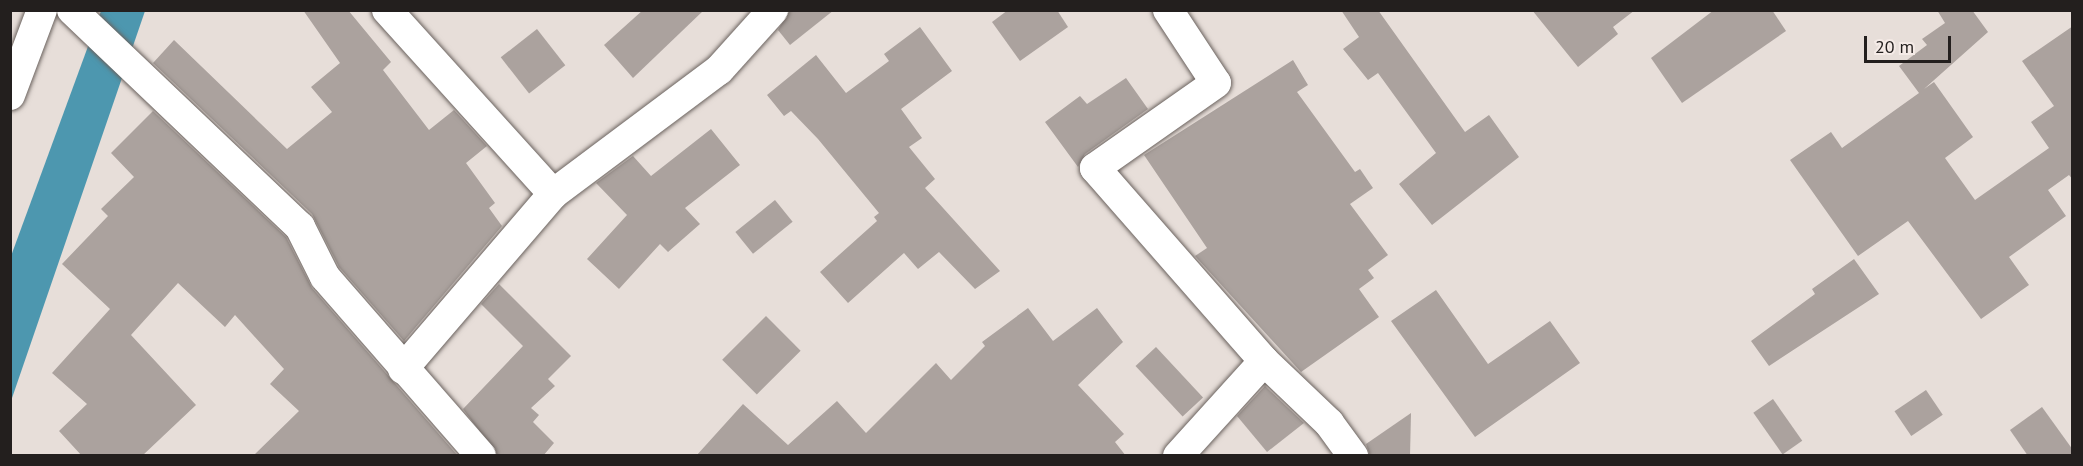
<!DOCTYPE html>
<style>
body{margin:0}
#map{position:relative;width:2083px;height:466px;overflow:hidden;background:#e7ded9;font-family:"PT Sans",sans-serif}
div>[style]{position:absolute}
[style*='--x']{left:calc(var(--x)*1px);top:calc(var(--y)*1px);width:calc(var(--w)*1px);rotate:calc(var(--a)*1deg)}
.water>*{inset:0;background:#4d97af}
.building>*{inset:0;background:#aba29e;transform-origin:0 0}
.roads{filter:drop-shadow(0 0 2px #6a625e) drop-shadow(0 0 2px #6a625e)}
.minor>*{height:30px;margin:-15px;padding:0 15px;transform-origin:15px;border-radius:15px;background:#fff}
span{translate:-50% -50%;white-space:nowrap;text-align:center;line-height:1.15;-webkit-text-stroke:4.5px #f5ebe7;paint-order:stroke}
.frame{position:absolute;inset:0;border:12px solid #231f1e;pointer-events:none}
.scale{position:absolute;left:1864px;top:36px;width:87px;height:27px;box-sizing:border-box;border:3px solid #231f1e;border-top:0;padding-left:8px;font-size:18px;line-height:21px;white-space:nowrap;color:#231f1e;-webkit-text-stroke:4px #f5ebe7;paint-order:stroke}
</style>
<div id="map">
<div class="water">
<div style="clip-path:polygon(101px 11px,145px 11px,11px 401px,11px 256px)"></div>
</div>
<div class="building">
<div style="clip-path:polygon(303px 10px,348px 10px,391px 62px,383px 70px,429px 130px,454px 110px,487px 146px,466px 163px,495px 203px,489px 208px,502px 226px,404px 341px,339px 267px,312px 214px,153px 63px,174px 40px,287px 149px,332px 112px,311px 87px,340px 63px)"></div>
<div style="clip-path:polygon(643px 10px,704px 10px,633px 78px,604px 45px)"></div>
<div style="clip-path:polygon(790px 10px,834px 10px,790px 45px,778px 30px)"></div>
<div style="clip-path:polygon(1008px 10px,1057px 10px,1068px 27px,1020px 61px,992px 22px)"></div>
<div style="clip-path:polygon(1341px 10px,1378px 10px,1465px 132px,1489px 115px,1519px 157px,1432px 225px,1399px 184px,1436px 153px,1378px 73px,1368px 80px,1343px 49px,1359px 37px)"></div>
<div style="clip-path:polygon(1532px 10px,1635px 10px,1613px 27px,1618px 34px,1578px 67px)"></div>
<div style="clip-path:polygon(1714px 10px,1772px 10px,1786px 31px,1682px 103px,1651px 58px)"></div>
<div style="clip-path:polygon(1937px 10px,1972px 10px,1988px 32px,1924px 89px,1934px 82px,1973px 137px,1945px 158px,1975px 200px,2049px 148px,2031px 122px,2054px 106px,2022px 61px,2073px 26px,2073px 180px,2069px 175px,2048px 190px,2066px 216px,2009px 257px,2029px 285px,1981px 319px,1908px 221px,1858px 256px,1790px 160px,1831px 132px,1842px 148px,1919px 93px,1899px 66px,1927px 45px,1922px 39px,1945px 23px)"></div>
<div style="clip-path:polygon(920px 27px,952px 71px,901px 109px,922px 138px,909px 147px,935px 179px,925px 188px,1000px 271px,975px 289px,939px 252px,918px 269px,904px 253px,848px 303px,820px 272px,877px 221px,874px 217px,879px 213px,818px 139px,791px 111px,784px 116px,767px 95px,816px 55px,846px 93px,889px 61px,884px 54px)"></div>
<div style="left:537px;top:29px;width:46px;height:46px;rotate:52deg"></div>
<div style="clip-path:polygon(1293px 60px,1308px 85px,1297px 92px,1355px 172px,1360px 169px,1373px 188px,1350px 204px,1388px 255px,1368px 270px,1374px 278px,1359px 289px,1379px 317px,1301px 372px,1195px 256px,1207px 248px,1144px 155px)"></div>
<div style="clip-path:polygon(1126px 78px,1148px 109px,1085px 154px,1078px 167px,1045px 122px,1080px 96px,1087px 104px)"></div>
<div style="clip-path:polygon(153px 111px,286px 237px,312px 288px,458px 456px,253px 456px,299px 411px,270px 384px,284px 369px,235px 315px,225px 327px,178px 283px,131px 335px,196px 405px,142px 456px,82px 456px,59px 431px,87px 404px,52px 373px,110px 309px,62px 264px,108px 216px,101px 209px,134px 177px,111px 153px)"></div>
<div style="clip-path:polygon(711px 129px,740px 165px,685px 208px,700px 224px,668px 252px,660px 244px,619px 289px,587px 259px,627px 215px,596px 183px,633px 156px,651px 176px)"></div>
<div style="left:775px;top:200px;width:28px;height:51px;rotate:51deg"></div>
<div style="clip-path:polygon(1854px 259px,1879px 294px,1769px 366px,1751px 341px,1815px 294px,1812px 289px)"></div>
<div style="clip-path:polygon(499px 284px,571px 356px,548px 379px,555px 386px,531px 408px,539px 415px,533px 422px,554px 443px,543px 456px,498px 456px,463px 409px,523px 346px,481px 304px)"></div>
<div style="clip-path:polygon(1436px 290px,1488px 364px,1550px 321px,1580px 363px,1475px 437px,1391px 321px)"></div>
<div style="clip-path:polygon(1028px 308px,1053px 341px,1097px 308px,1123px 342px,1078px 385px,1124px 434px,1115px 442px,1126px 456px,696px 456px,743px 404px,788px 445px,837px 401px,866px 433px,936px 363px,951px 380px,985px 346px,982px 342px)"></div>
<div style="left:766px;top:316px;width:49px;height:62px;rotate:45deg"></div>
<div style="left:1156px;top:347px;width:69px;height:28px;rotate:47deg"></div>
<div style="clip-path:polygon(1265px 386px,1304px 423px,1267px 452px,1237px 416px)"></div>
<div style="left:1926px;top:390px;width:30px;height:38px;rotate:56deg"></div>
<div style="left:1773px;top:399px;width:51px;height:24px;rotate:55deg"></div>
<div style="clip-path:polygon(2042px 407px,2073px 450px,2073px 456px,2028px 456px,2010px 430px)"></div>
<div style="clip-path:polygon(1411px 413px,1410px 456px,1370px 456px,1366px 444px)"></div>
</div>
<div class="roads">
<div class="minor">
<div style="--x:72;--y:10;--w:315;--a:43.6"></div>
<div style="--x:300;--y:227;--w:56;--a:63.4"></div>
<div style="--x:325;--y:277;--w:237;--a:48.9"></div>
<div style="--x:387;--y:10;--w:248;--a:47.9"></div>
<div style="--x:1168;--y:10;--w:87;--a:56.7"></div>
<div style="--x:1216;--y:83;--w:148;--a:144.9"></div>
<div style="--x:1095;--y:168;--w:257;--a:48.8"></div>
<div style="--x:1264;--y:361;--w:90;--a:43.6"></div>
<div style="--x:1329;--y:423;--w:41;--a:54"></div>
<div style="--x:10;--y:95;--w:91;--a:-69.4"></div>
<div style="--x:403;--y:369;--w:230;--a:-49.4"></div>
<div style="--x:553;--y:194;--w:207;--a:-36.8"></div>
<div style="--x:719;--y:70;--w:81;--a:-48"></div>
<div style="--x:1178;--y:456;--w:128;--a:-47.8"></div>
</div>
</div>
<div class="frame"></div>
<div class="scale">20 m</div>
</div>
